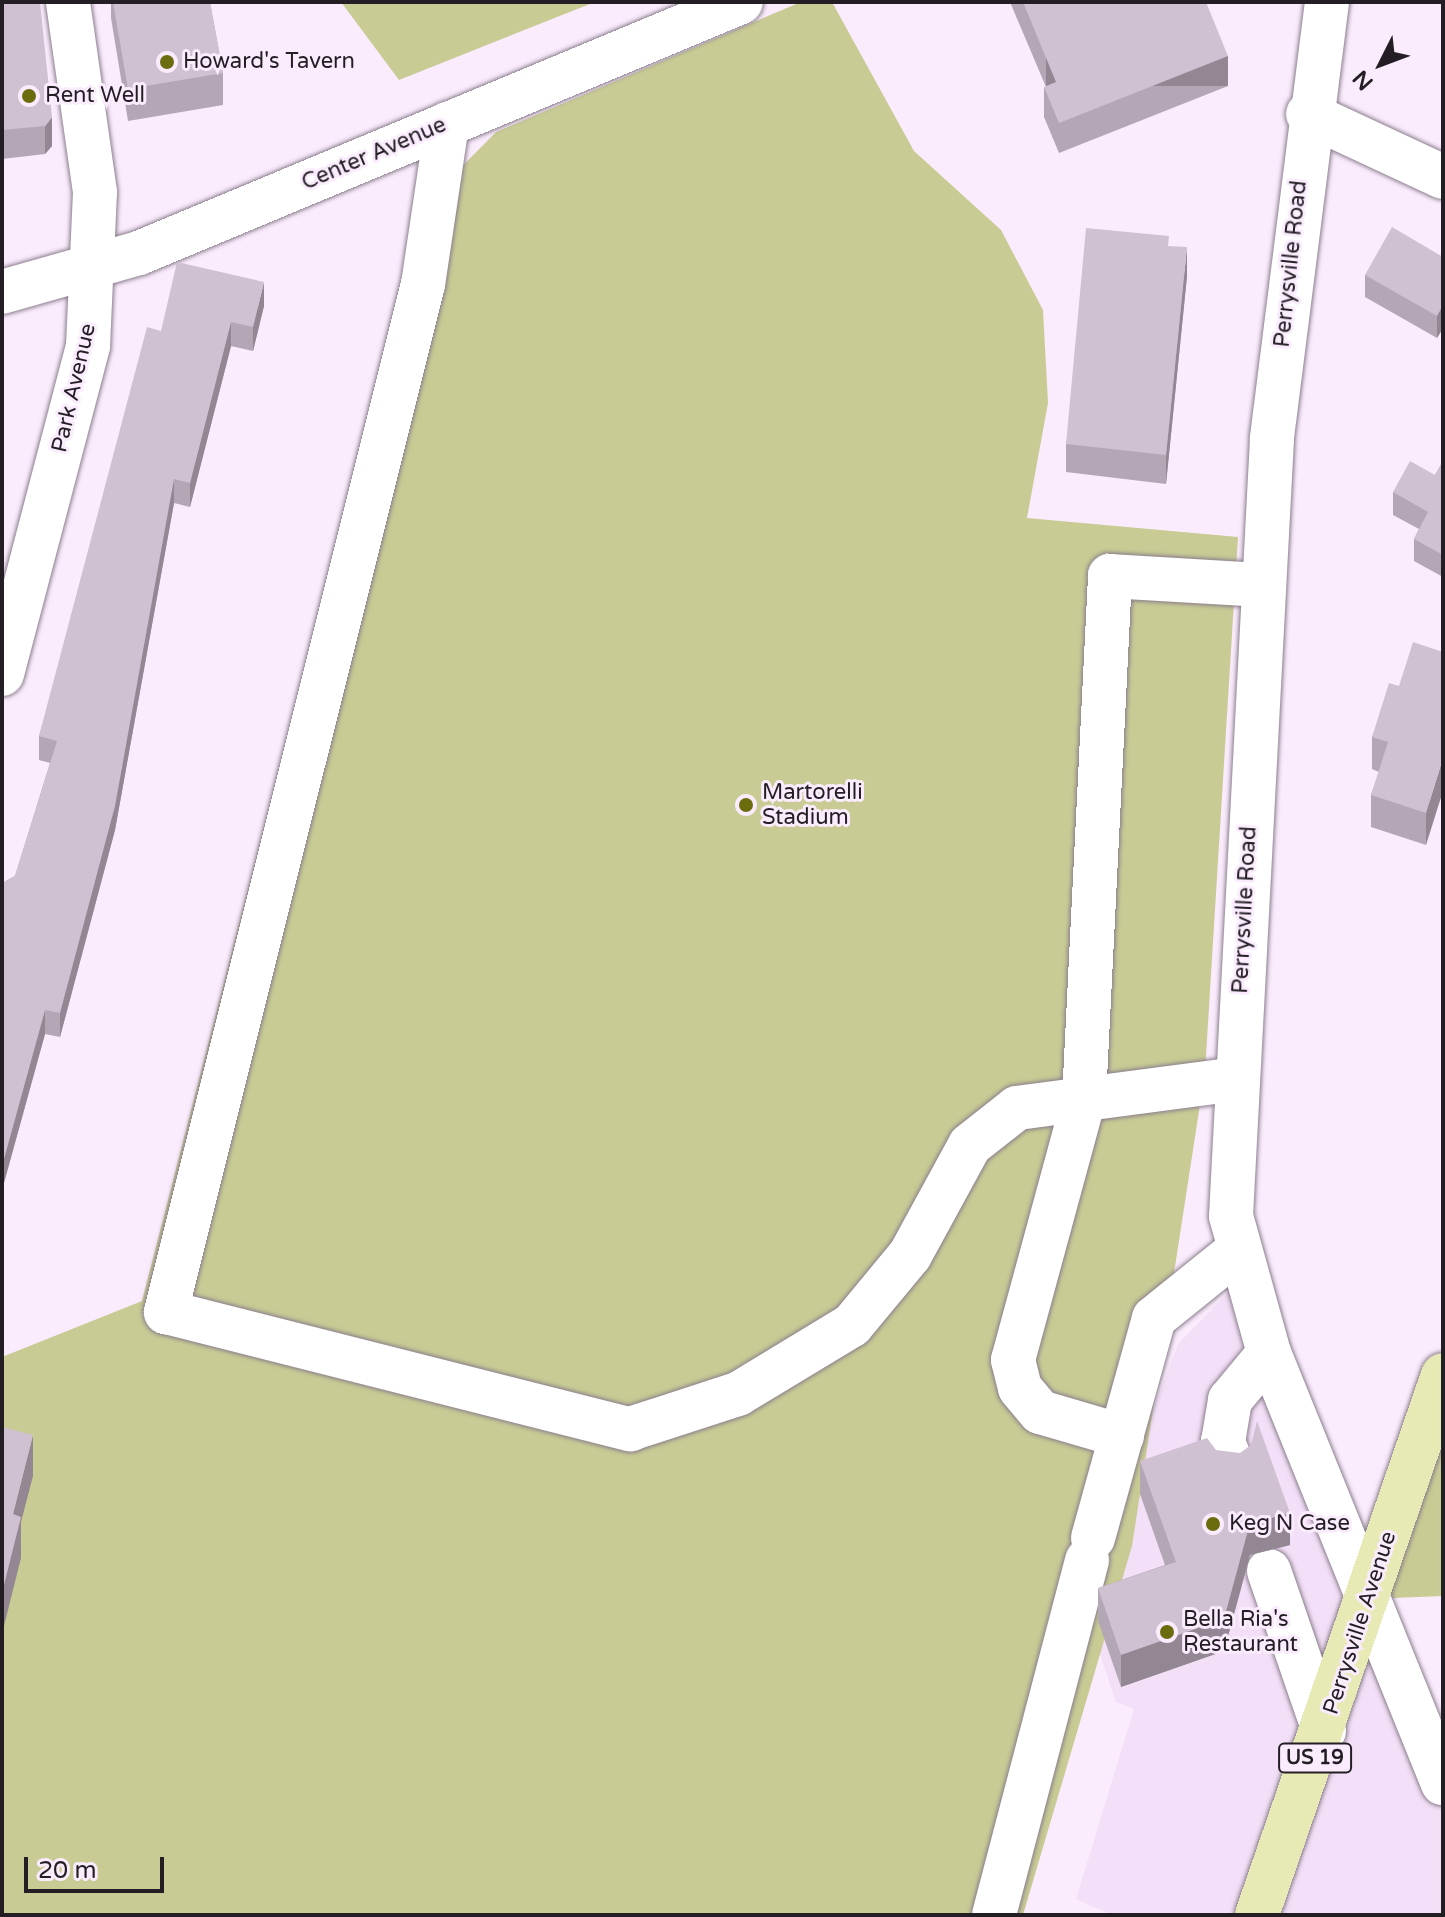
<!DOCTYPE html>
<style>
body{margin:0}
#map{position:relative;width:1445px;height:1917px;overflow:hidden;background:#faecfd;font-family:"Varela Round",sans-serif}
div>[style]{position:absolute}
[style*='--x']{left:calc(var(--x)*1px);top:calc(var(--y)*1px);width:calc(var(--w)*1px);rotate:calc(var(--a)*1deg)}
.built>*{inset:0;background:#f3dff7}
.green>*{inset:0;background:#c8cc94}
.roads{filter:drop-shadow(0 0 2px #8b7e8d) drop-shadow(0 0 2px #8b7e8d)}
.minor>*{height:44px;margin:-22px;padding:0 22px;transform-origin:22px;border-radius:22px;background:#fff}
.major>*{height:44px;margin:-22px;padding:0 22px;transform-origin:22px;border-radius:22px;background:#e8eab6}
.wall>*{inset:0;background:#b3a6b5}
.shaded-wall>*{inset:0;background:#928793;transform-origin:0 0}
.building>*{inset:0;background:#d0c1d2}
.dots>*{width:22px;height:22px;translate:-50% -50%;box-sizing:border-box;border:4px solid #faecfd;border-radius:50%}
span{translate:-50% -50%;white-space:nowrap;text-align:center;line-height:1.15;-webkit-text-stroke:6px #faecfd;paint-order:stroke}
.shield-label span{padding:2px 6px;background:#faecfd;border:2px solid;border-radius:6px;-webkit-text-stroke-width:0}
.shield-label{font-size:20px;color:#231e24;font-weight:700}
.poi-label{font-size:22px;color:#231e24}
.left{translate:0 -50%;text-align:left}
.street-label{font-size:22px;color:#231e24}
.frame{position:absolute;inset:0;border:4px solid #231e24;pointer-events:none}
.north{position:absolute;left:1341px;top:24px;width:80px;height:80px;-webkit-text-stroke:6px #faecfd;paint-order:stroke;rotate:228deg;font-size:22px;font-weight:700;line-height:32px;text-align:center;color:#231e24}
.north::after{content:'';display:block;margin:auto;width:28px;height:36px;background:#231e24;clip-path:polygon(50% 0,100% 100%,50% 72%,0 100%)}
.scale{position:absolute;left:24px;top:1857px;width:140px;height:36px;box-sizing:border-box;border:4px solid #231e24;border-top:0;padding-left:10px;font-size:24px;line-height:28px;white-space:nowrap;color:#231e24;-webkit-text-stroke:6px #faecfd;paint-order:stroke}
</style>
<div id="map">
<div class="built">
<div style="clip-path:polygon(1243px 1277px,1443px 1783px,1443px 1915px,1112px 1915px,1076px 1899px,1134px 1709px,1116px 1702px,1088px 1618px,1103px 1544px,1178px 1344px)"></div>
</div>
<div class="green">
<div style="clip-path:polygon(341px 2px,595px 2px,399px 80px)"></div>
<div style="clip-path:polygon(801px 2px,832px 2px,914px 151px,1001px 230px,1043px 310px,1048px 403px,1027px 518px,1238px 537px,1205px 1072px,1132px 1546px,1023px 1915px,2px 1915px,2px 1357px,142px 1301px,424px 205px,496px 132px)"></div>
<div style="clip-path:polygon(1443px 1375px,1443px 1596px,1368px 1599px)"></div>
</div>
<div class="roads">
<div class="minor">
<div style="--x:1327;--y:2;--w:440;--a:97.2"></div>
<div style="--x:1272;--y:439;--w:778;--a:93.02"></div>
<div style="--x:1231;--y:1216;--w:142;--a:74.5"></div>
<div style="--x:1269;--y:1353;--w:464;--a:68"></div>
<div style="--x:1308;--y:114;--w:149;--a:25"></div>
<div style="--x:447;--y:124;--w:162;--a:98.5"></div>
<div style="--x:423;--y:284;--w:1060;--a:104.04"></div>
<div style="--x:166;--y:1312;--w:479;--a:14.2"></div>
<div style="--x:630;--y:1429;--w:114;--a:-18"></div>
<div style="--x:738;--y:1394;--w:133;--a:-31.2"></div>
<div style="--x:852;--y:1325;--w:91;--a:-50.4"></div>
<div style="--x:910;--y:1255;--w:125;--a:-61.4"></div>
<div style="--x:970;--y:1145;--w:60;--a:-38.2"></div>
<div style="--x:1017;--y:1108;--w:221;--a:-7.5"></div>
<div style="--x:2;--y:292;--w:142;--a:-15.9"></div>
<div style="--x:139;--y:253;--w:652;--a:-22.63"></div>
<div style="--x:2;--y:674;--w:339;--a:-75.3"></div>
<div style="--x:88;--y:346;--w:154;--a:-87.4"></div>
<div style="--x:95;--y:192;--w:192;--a:-98.1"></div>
<div style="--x:1122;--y:1436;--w:85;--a:-163.7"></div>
<div style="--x:1040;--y:1412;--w:31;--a:-130"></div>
<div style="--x:1020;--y:1388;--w:29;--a:-104"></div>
<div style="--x:1013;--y:1360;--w:270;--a:-74.8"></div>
<div style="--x:1084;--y:1099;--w:524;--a:-87.15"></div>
<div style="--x:1110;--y:576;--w:153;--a:3.4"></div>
<div style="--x:1231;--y:1462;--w:22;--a:-112"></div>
<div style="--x:1223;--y:1442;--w:43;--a:-80.5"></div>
<div style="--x:1230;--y:1400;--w:61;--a:-50.3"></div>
<div style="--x:1093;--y:1538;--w:228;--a:-74.5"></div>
<div style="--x:1154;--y:1318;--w:105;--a:-38.8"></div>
<div style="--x:1269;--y:1571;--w:169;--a:71"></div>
<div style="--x:994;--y:1915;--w:367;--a:-75.3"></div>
</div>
<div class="major">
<div style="--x:1257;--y:1915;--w:571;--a:-70.99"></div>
</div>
</div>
<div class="wall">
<div style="clip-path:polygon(2px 2px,52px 146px,45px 154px,2px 159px)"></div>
<div style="clip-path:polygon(111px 2px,210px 2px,223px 73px,223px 105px,128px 121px,111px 18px)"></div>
<div style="clip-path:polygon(1010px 2px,1206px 2px,1228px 86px,1059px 153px,1044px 117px,1044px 87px,1046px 87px)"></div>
<div style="clip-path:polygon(1169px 246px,1187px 276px,1166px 484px,1066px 472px,1066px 444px)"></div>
<div style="clip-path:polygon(1443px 257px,1443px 328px,1437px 338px,1365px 297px,1365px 275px)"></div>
<div style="clip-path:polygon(264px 306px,253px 351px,231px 346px,190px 507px,174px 503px,115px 830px,60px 1037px,45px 1034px,2px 1190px,2px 883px,15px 876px,50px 763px,39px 760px,39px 736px,161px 331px)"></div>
<div style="clip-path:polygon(1443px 461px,1443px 577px,1414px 561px,1414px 539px,1419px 529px,1393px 515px,1393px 492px,1435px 475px)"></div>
<div style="clip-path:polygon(1443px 652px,1426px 845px,1371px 827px,1371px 795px,1379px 772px,1372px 769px,1372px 737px,1399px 686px)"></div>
<div style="clip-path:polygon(1140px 1461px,1290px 1545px,1250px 1555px,1224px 1651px,1121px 1687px,1098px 1621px,1098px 1588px,1165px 1565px,1140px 1494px)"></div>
</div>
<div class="shaded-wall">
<div style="left:1228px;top:56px;width:30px;height:182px;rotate:90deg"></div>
<div style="clip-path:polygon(52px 117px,52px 146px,45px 154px,45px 126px)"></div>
<div style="clip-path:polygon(1187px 247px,1187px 276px,1166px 484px,1166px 455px)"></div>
<div style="clip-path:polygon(264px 282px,264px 306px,253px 351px,253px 327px)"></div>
<div style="clip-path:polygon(1443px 305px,1443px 328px,1437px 338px,1437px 316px)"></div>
<div style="clip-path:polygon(231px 322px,231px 346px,190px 507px,190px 483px)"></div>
<div style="clip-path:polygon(174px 479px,174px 503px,115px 830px,60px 1037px,60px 1013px)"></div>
<div style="clip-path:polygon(1443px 758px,1443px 791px,1426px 845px,1426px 813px)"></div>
<div style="clip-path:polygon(45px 1010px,45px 1034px,2px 1190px,2px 1166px)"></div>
<div style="clip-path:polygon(33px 1435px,33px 1476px,21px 1522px,21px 1558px,2px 1634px,2px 1593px,13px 1514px)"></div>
<div style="clip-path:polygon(1290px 1513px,1290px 1545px,1250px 1555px,1224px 1651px,1121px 1687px,1121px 1655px,1250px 1523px)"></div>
</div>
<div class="building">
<div style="clip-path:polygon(2px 2px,40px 2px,52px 117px,45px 126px,2px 130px)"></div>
<div style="clip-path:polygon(113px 2px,210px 2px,223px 73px,128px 89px)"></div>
<div style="clip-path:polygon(1023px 2px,1206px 2px,1228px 56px,1059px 123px,1044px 87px,1056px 82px)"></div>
<div style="clip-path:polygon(1392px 227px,1443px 257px,1443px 305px,1437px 316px,1365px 275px)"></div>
<div style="clip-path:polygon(1086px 228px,1169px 236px,1168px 246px,1187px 247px,1166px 455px,1066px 444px)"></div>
<div style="clip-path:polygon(177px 262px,264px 282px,253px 327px,231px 322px,190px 483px,174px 479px,115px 806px,60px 1013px,45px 1010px,2px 1166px,2px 883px,15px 876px,57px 741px,39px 736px,147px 327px,161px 331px)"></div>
<div style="clip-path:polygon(1410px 461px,1435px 475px,1443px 461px,1443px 555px,1414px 539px,1428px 512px,1393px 492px)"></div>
<div style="clip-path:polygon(1413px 642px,1443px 652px,1443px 758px,1426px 813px,1371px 795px,1388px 742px,1372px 737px,1389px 683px,1399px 686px)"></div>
<div style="clip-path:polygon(1257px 1421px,1290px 1513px,1250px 1523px,1224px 1619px,1121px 1655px,1098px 1588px,1176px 1562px,1140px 1461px,1207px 1438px,1216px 1450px,1240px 1453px,1251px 1445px)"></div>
<div style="clip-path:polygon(2px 1427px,33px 1435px,13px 1514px,21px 1517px,2px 1593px)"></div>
</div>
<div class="dots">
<div style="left:167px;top:62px;background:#6a6c0e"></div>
<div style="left:29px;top:96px;background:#6a6c0e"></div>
<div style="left:746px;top:805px;background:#6a6c0e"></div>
<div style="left:1213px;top:1524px;background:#6a6c0e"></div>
<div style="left:1167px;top:1632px;background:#6a6c0e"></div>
</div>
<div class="shield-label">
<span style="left:1315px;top:1758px">US 19</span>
</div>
<div class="poi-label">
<span class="left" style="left:183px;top:62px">Howard's Tavern</span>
<span class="left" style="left:45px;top:96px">Rent Well</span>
<span class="left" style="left:762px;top:805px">Martorelli<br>Stadium</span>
<span class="left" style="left:1229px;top:1524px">Keg N Case</span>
<span class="left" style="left:1183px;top:1632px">Bella Ria's<br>Restaurant</span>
</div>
<div class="street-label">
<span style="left:374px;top:154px;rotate:-23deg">Center Avenue</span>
<span style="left:1291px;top:264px;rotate:-84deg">Perrysville Road</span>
<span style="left:74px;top:388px;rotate:-77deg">Park Avenue</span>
<span style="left:1245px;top:910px;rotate:-87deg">Perrysville Road</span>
<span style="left:1360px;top:1623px;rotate:-72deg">Perrysville Avenue</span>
</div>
<div class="frame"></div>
<div class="north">N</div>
<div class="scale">20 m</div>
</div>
